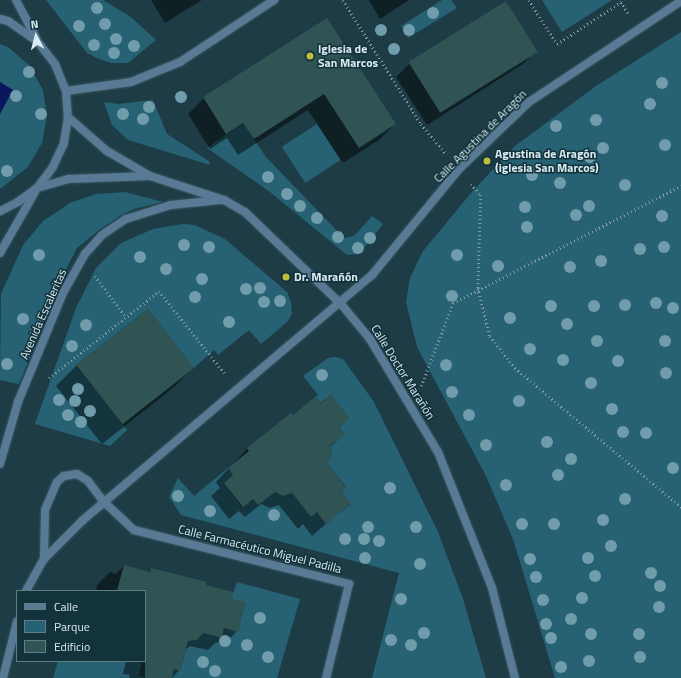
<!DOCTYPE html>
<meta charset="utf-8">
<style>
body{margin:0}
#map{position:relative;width:681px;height:678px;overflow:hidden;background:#1d3c46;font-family:"Titillium Web",sans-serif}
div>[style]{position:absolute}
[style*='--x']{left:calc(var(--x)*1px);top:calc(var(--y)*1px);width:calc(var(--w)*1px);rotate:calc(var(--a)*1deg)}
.green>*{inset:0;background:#266274;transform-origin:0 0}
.water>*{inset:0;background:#08175d}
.shadow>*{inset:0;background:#0007}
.building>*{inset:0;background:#305354;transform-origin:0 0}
.path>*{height:2.5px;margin-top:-1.25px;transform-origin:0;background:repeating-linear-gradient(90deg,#839ba3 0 1px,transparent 0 4px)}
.roads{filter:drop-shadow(0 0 1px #3b5861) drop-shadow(0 0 1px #3b5861)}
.service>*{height:8px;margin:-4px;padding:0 4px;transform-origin:4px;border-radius:4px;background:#597a95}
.minor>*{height:8px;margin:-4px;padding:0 4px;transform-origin:4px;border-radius:4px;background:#597a95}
.tertiary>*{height:8px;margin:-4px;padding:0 4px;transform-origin:4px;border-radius:4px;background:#597a95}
.trees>*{width:12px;height:12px;margin:-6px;border-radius:50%;background:#709cab}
.dots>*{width:11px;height:11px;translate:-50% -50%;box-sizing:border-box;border:2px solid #12323c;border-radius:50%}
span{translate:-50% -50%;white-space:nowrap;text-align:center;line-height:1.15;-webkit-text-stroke:3px #12323c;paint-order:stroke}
.poi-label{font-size:12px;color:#d9eaf0;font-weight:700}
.left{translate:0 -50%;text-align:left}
.street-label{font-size:12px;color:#d9eaf0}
.legend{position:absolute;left:16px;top:590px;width:130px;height:72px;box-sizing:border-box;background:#12323c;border:1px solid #627c84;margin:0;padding:5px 7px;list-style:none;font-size:12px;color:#d9eaf0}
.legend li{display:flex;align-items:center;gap:8px;height:20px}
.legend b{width:20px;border:1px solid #627c84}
.north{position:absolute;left:16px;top:16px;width:40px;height:40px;-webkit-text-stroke:3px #12323c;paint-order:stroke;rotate:353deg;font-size:11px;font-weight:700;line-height:16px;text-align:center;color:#d9eaf0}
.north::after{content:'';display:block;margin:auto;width:14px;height:18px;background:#d9eaf0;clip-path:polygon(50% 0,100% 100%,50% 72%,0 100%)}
</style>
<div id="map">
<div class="green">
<div style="clip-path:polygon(46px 0,103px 0,131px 17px,156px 40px,128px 63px,111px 63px,99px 59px,87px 53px)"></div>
<div style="clip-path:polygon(442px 0,451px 0,457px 8px,408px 38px,401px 26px)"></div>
<div style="clip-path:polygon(542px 0,612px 0,562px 32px)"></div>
<div style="clip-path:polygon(681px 32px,681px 678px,555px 678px,513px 539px,486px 476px,417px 347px,406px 302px,410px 278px,423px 251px,471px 193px,515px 146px,596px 86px)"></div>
<div style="clip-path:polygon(0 44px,8px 47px,29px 65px,43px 90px,47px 116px,42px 143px,28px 167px,0 189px)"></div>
<div style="clip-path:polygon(153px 100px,167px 134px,209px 161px,210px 165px,128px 140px,112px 125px,104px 102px,118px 104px)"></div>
<div style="clip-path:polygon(243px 123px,266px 157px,344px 238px,354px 236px,372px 216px,383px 224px,359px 254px,347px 255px,270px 192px,207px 148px)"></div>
<div style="left:317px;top:124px;width:43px;height:42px;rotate:57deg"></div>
<div style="clip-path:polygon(125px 192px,163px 202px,134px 209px,123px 214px,99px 230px,77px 248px,62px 277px,19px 384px,0 380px,1px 294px,23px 245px,43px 221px,70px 203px,96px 194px)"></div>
<div style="clip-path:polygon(183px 224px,195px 225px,225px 239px,287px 292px,291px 302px,292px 314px,287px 322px,261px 344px,249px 330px,218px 355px,214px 350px,194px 368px,148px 309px,76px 365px,127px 430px,110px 446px,35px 424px,76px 308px,96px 268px,121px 243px,153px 229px)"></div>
<div style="clip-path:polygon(335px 357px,343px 359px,374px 402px,438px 532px,463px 599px,486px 678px,372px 678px,399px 573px,181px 515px,169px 497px,178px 478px,194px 496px,228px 468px,233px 475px,224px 483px,242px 507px,253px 499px,258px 505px,275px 492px,283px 496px,292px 493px,311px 517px,317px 512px,326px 523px,351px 504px,341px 491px,346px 487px,327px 463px,332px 455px,330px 446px,345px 434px,339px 427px,349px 418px,331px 395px,320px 403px,315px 397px,318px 395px,303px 376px,328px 358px)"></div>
<div style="clip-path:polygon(237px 582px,300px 599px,277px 678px,172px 678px,174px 669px,180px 671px,188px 641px,197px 640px,203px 633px,222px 638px,224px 628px,238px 631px,245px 603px,231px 599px)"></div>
<div style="clip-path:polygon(58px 661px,136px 661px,142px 663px,139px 676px,146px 678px,53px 678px)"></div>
</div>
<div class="water">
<div style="clip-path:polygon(0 82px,13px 90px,0 114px)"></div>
</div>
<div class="shadow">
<div style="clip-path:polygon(151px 0,202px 0,165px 23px)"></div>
<div style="clip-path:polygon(369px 0,409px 0,380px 19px)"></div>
<div style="clip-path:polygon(506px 3px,536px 51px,523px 64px,427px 125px,396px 77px,409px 64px)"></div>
<div style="clip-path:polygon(327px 19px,395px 124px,379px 140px,343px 163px,308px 110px,238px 155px,227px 138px,210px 149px,188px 114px,204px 98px)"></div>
<div style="clip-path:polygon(148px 310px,193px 368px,173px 388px,102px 444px,56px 386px,76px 366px)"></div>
<div style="clip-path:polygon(320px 405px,348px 418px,339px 428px,344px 434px,329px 448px,326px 463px,345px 487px,341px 492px,350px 503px,312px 536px,303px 524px,298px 529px,279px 505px,270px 508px,261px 504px,245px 517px,239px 511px,229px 519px,211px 496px,220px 488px,216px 482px,247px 449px,291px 414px,293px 417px)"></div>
<div style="clip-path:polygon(124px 566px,148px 572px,152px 569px,205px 585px,230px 600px,237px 631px,224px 644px,216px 642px,208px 650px,190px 646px,184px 651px,179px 670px,172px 678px,129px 678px,130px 675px,123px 674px,126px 661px,145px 661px,145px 591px,96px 591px,97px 585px,110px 572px,116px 574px)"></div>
</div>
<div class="building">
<div style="left:506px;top:1px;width:60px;height:115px;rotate:58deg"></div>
<div style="clip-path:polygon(327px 18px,396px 124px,359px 148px,324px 94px,254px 139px,243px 123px,226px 134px,203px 97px)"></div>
<div style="left:148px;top:309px;width:75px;height:91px;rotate:52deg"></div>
<div style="clip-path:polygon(331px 395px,350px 418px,339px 427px,345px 434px,330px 446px,332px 455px,327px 463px,346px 488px,341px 491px,351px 503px,326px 524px,317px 512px,311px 517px,292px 493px,283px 496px,275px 492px,258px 505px,253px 499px,243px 507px,224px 483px,233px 475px,228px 468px,249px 451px,247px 448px,291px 413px,293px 415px,315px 397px,320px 404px)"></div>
<div style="clip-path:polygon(124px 565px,150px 572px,151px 568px,207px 582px,206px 585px,233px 592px,231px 599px,245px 602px,238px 632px,224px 628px,222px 638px,203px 633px,197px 640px,188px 641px,180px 671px,174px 669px,172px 678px,145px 678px,145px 591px,117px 591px)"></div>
</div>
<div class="path">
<div style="--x:343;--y:0;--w:146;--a:57.8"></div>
<div style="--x:421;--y:124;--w:40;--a:50"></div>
<div style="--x:529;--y:0;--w:52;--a:57.5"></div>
<div style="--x:557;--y:44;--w:77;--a:-33.3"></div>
<div style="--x:621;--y:2;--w:13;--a:58"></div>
<div style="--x:471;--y:184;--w:15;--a:48"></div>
<div style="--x:481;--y:195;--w:93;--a:91.8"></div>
<div style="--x:478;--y:288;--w:49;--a:76"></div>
<div style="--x:490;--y:336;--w:41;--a:52"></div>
<div style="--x:515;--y:368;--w:217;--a:39.9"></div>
<div style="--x:95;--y:276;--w:51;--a:52.9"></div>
<div style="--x:49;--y:378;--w:140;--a:-38.3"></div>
<div style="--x:159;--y:291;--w:107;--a:51.4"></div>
<div style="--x:421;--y:386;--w:89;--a:-68.9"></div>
<div style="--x:453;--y:303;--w:256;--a:-27.2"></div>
</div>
<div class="roads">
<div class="service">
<div style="--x:44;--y:559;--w:49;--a:-88.8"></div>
<div style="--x:45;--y:510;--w:30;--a:-67"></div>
<div style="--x:57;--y:482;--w:9;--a:-41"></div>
<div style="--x:64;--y:476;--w:13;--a:-9"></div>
<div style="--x:77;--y:474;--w:13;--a:32"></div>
<div style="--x:88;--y:481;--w:26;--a:53"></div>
</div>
<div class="minor">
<div style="--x:68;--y:117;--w:52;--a:41.1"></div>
<div style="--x:107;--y:151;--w:50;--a:30.2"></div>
<div style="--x:150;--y:176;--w:78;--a:18"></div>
<div style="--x:224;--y:200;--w:24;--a:30"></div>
<div style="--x:245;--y:212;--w:133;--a:43.8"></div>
<div style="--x:341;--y:304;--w:45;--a:50.4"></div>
<div style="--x:370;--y:339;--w:132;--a:59"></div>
<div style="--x:438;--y:452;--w:146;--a:68.3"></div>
<div style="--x:492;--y:588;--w:93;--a:75.7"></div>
<div style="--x:37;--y:188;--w:33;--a:-16"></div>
<div style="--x:69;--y:179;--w:81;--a:-2.1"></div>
<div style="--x:0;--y:464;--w:65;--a:-73.8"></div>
<div style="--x:18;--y:402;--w:118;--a:-67.6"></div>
<div style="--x:63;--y:293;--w:45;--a:-60.6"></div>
<div style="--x:85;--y:254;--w:25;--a:-48"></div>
<div style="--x:102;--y:235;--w:29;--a:-34"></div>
<div style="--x:126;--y:219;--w:47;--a:-17.3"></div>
<div style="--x:171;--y:205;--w:50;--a:-5.7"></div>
<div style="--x:104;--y:502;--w:41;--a:43"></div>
<div style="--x:134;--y:530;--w:222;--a:14.1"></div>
<div style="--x:349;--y:584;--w:97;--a:103.7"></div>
<div style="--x:26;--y:591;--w:37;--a:-61"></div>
<div style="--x:44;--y:559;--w:55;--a:-45"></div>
<div style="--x:83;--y:520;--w:379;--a:-40.3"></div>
<div style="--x:372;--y:275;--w:137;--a:-50.6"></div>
<div style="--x:459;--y:169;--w:97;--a:-43.7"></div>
<div style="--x:529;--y:102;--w:182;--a:-33.6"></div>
<div style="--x:3;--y:678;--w:58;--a:-76"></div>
</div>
<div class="tertiary">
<div style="--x:16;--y:0;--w:43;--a:62.2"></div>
<div style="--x:0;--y:19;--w:8;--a:14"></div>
<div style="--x:8;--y:21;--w:35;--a:35"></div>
<div style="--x:37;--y:41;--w:29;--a:52"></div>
<div style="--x:55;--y:64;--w:29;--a:68"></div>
<div style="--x:66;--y:91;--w:26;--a:86"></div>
<div style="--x:68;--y:117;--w:26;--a:99"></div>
<div style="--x:64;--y:143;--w:26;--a:115"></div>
<div style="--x:53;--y:167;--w:26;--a:127"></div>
<div style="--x:37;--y:188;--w:24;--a:144"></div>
<div style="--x:18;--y:202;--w:20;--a:153"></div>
<div style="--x:66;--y:91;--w:66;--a:-7.9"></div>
<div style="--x:131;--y:82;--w:53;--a:-22.2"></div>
<div style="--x:180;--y:62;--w:113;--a:-33.4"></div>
<div style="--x:0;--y:253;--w:70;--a:-60.2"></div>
</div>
</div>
<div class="trees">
<div style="left:97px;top:8px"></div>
<div style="left:433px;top:13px"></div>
<div style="left:105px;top:24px"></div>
<div style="left:79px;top:26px"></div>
<div style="left:381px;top:30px"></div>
<div style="left:409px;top:30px"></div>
<div style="left:116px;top:39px"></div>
<div style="left:94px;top:45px"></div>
<div style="left:134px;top:46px"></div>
<div style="left:394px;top:49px"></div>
<div style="left:114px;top:53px"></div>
<div style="left:29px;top:72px"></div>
<div style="left:662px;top:83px"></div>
<div style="left:16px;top:96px"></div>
<div style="left:181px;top:97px"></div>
<div style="left:650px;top:104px"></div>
<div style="left:149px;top:107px"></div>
<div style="left:41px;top:114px"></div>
<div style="left:123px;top:114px"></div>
<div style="left:143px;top:119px"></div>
<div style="left:596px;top:120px"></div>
<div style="left:556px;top:126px"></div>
<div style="left:665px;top:145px"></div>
<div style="left:603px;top:148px"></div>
<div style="left:590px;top:157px"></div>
<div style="left:7px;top:171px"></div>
<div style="left:532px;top:175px"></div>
<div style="left:268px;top:177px"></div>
<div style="left:560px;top:183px"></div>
<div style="left:625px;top:185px"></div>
<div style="left:287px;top:194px"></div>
<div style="left:300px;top:206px"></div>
<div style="left:589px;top:206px"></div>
<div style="left:525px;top:207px"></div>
<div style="left:576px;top:215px"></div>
<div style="left:662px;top:216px"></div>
<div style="left:317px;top:218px"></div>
<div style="left:527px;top:227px"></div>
<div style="left:338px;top:237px"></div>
<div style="left:370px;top:238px"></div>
<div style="left:184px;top:245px"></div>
<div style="left:209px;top:247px"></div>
<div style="left:664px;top:247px"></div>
<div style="left:358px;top:248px"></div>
<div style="left:640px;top:249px"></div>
<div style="left:39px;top:255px"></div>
<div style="left:457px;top:255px"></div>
<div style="left:140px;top:257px"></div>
<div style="left:601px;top:261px"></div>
<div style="left:498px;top:266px"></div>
<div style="left:570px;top:267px"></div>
<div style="left:166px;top:269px"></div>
<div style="left:202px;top:279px"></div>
<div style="left:260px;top:288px"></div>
<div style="left:246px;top:289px"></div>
<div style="left:452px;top:296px"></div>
<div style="left:195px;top:297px"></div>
<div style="left:280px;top:301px"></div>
<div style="left:264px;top:302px"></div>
<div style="left:656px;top:303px"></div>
<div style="left:625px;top:305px"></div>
<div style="left:551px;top:306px"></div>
<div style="left:594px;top:306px"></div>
<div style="left:673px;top:308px"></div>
<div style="left:510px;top:318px"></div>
<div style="left:23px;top:319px"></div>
<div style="left:229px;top:322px"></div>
<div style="left:567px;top:324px"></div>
<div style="left:86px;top:325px"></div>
<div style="left:597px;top:341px"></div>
<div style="left:665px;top:341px"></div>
<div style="left:72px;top:346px"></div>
<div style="left:530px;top:349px"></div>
<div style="left:563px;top:360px"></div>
<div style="left:618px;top:361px"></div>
<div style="left:7px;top:364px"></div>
<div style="left:446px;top:365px"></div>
<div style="left:666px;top:373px"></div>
<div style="left:322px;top:375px"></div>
<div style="left:591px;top:383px"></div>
<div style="left:78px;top:389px"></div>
<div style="left:452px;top:392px"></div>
<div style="left:59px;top:400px"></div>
<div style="left:75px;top:401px"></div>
<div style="left:519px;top:401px"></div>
<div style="left:612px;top:409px"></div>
<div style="left:90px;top:411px"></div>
<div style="left:68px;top:415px"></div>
<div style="left:469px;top:415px"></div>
<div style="left:81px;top:422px"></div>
<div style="left:623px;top:432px"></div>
<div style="left:646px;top:433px"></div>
<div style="left:547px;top:442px"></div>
<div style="left:486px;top:445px"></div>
<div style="left:571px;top:459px"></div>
<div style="left:673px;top:468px"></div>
<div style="left:558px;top:475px"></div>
<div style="left:506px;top:485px"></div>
<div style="left:390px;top:488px"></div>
<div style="left:178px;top:496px"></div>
<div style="left:625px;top:499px"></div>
<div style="left:210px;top:511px"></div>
<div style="left:274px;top:515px"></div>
<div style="left:603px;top:520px"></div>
<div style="left:522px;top:524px"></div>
<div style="left:554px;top:524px"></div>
<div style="left:368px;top:527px"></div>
<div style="left:416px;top:527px"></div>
<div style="left:345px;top:539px"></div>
<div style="left:364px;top:539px"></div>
<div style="left:379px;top:541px"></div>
<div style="left:611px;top:546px"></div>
<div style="left:365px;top:558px"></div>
<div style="left:588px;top:558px"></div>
<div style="left:530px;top:559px"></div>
<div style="left:420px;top:564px"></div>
<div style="left:651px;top:573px"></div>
<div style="left:595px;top:576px"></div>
<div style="left:536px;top:577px"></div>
<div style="left:660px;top:586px"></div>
<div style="left:582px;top:598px"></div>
<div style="left:401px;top:599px"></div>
<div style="left:543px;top:600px"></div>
<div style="left:659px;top:607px"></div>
<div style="left:260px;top:618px"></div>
<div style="left:571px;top:619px"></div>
<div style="left:546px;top:624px"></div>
<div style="left:424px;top:633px"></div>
<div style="left:591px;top:634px"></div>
<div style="left:639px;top:634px"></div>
<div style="left:551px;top:638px"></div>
<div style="left:391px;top:640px"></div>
<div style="left:225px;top:641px"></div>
<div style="left:247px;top:645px"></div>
<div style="left:411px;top:645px"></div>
<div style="left:268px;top:657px"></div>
<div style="left:640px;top:657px"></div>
<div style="left:589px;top:661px"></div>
<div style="left:203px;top:662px"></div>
<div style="left:561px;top:667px"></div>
<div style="left:215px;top:671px"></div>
</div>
<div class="dots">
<div style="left:310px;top:56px;background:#c1bd40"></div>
<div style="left:487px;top:161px;background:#c1bd40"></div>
<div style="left:286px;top:277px;background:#c1bd40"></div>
</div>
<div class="poi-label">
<span class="left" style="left:318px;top:56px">Iglesia de<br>San Marcos</span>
<span class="left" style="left:495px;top:161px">Agustina de Aragón<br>(iglesia San Marcos)</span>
<span class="left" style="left:294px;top:277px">Dr. Marañón</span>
</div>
<div class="street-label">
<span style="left:480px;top:136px;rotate:-45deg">Calle Agustina de Aragón</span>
<span style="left:43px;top:314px;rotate:-66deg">Avenida Escaleritas</span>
<span style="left:403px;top:372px;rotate:58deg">Calle Doctor Marañón</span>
<span style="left:260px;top:549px;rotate:14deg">Calle Farmacéutico Miguel Padilla</span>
</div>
<ul class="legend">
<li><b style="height:5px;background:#597a95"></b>Calle</li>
<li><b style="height:11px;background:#266274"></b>Parque</li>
<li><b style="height:11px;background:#305354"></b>Edificio</li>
</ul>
<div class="north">N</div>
</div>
